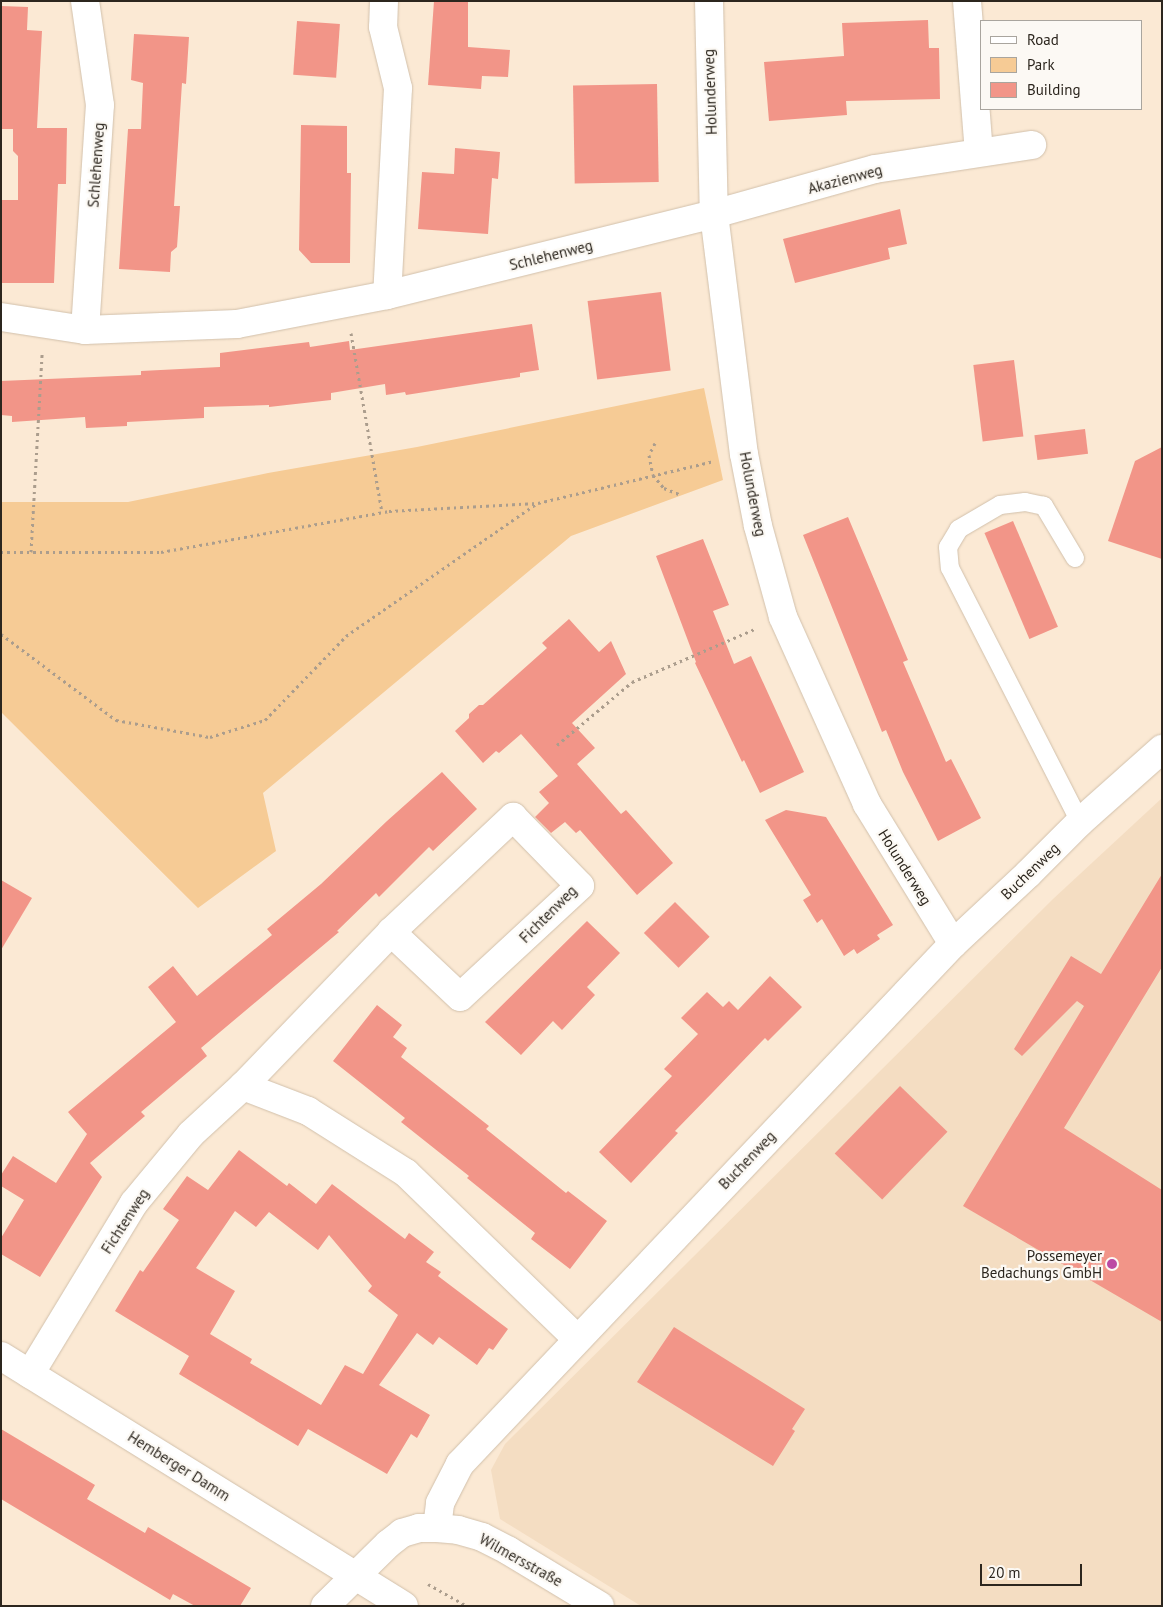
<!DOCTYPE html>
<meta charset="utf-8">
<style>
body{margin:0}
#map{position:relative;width:1163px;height:1607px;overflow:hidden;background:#fbe9d4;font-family:"PT Sans",sans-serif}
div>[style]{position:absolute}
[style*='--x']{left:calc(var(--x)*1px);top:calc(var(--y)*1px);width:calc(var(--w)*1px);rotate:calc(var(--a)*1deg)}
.built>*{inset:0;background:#f4ddc2}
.green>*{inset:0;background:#f6cb95}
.building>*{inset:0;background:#f29588;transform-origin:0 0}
.path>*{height:3px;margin-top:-1.5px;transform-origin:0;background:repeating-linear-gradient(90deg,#ab9d8d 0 2.5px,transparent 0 6.5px)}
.roads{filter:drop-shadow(0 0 1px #d1c0ab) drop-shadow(0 0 1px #d1c0ab)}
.service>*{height:18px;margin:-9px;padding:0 9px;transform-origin:9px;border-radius:9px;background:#fff}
.minor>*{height:28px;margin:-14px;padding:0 14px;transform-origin:14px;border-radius:14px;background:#fff}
.dots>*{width:14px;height:14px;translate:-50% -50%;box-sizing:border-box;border:2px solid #fcf9f4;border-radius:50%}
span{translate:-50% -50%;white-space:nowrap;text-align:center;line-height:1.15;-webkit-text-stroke:4.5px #fcf9f4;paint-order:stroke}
.street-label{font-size:15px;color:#2c261e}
.poi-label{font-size:15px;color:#2c261e}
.right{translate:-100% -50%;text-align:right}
.frame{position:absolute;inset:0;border:2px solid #2c261e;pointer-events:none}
.legend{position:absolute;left:980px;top:20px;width:162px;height:90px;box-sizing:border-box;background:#fcf9f4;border:1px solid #a9a59e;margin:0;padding:6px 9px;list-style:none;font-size:15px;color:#2c261e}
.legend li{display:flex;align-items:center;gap:10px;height:25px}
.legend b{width:25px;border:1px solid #a9a59e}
.scale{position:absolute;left:980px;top:1564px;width:102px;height:22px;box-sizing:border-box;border:2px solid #2c261e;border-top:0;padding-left:6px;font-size:15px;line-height:18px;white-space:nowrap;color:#2c261e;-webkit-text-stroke:4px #fcf9f4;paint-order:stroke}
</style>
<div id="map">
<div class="built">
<div style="clip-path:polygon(1162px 798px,1162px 1606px,641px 1606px,500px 1519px,491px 1470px,505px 1444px,1053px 899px)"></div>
</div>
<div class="green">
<div style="clip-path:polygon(704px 388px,723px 480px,571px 536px,263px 793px,276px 851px,198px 908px,1px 712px,1px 502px,128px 502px,268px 473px,417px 447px)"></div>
</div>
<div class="building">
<div style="clip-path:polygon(434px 1px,468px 1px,468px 47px,510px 50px,508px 77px,482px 76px,481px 89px,428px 85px)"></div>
<div style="clip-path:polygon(1px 6px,28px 7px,27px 30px,42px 31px,37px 128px,67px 128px,66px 184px,58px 184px,54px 283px,1px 283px,1px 200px,18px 200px,18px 156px,13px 151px,13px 129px,1px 129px)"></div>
<div style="clip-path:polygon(928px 20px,929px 48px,939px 48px,940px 99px,846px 101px,847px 115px,769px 121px,764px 62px,844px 56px,842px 23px)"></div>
<div style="left:297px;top:21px;width:43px;height:54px;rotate:4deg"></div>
<div style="clip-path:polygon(134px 34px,189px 37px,186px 84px,182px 83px,174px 206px,180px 206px,177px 247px,171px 252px,170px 272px,119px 269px,128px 129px,141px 129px,143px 83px,131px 80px)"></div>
<div style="left:657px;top:84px;width:98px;height:84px;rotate:89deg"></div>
<div style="clip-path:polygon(301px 125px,347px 126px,347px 173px,351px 173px,350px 263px,311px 263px,299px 250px)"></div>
<div style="clip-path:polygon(455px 148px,500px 152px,498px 179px,492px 178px,488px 234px,418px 229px,422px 172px,454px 174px)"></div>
<div style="clip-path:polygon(900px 209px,907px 244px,888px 248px,890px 259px,795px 283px,783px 239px)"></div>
<div style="left:661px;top:292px;width:79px;height:74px;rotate:83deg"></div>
<div style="clip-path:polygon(532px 324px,539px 370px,520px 373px,520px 377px,406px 395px,405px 392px,386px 395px,385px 384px,331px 393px,331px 400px,269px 407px,269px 405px,204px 407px,204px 418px,127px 422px,127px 426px,86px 428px,85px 417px,12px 422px,12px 416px,1px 415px,1px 381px,141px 375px,141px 371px,220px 367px,220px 353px,309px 342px,310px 347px,349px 341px,350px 350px)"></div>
<div style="left:1014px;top:360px;width:77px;height:41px;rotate:83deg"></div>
<div style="left:1085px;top:429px;width:25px;height:51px;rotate:83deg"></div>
<div style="clip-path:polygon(1162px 447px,1162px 559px,1108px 541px,1135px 461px)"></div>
<div style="clip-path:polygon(848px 517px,908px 660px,903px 662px,946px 762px,951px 759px,981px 818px,938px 841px,903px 772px,886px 730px,882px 732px,803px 535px)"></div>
<div style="left:1013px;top:521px;width:115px;height:31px;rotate:67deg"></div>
<div style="clip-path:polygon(703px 539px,729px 605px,713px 611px,734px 664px,751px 656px,804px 772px,760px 793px,744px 760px,742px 762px,695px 663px,696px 662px,656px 556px)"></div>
<div style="clip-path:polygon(569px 619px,599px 652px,611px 641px,626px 674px,572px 723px,595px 748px,577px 764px,621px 814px,626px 810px,673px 863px,637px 895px,580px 830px,576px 833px,565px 822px,551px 833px,535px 817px,549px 803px,539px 792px,558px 776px,521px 734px,499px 753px,496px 751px,483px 763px,455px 731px,469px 718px,469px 714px,479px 705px,483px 705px,547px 648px,542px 643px)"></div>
<div style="clip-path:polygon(442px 772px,477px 809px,433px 851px,429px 847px,379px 897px,376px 893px,337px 931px,339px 932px,201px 1048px,207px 1056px,141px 1112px,145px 1116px,90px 1163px,102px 1177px,40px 1277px,1px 1254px,1px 1238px,24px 1200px,1px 1186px,1px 1175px,13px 1156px,56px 1183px,87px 1134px,68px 1112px,176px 1022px,148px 987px,173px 966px,197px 996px,272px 935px,267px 929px,321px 884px,387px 821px)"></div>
<div style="clip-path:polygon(786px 810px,826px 817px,893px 925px,877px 935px,880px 939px,857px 954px,854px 949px,844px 956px,822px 919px,817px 923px,803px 900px,811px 895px,765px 820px)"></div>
<div style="clip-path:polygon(1162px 874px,1162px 967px,1064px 1128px,1162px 1190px,1162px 1322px,963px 1206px,1084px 1006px,1077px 1001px,1022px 1056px,1014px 1049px,1071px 956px,1101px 974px)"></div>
<div style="clip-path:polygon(1px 880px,32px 898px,1px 950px)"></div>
<div style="left:675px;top:902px;width:49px;height:44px;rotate:45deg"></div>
<div style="clip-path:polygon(587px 921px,620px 953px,587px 987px,595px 995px,562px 1030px,553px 1021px,521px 1055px,485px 1022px)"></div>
<div style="clip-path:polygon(770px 976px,802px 1007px,768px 1041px,765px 1038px,713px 1092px,675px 1131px,678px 1133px,631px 1183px,599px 1152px,672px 1076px,664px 1069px,698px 1034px,681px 1018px,707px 992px,723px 1007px,729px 1001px,738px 1010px)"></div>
<div style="clip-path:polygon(377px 1005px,402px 1025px,393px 1037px,407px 1048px,401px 1057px,489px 1126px,486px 1129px,566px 1193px,568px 1191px,607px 1221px,570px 1269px,531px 1239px,535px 1233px,467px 1178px,469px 1176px,401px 1122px,405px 1118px,333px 1061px)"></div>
<div style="left:900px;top:1086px;width:66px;height:94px;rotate:44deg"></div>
<div style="clip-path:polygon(evenodd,239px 1150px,287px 1186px,289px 1183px,316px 1204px,332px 1184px,405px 1239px,409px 1233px,434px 1252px,426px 1262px,441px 1272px,438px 1276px,508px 1329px,493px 1350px,489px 1348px,477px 1365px,439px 1337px,433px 1345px,417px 1333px,379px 1385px,430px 1415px,417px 1438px,411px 1434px,387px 1474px,308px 1429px,298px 1446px,179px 1374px,189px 1356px,115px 1311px,140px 1270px,143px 1272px,179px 1220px,163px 1209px,187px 1176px,208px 1190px,239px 1150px,235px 1211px,256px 1227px,269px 1212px,318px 1250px,329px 1235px,372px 1286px,368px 1291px,398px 1315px,363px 1374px,345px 1365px,321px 1405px,250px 1363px,252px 1359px,210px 1334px,235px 1291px,196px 1268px,235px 1211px)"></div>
<div style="clip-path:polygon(674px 1327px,805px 1409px,792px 1429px,795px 1431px,773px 1466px,637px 1382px)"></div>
<div style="clip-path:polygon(1px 1429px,95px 1485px,87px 1499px,145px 1533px,148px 1527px,251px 1588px,240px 1606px,195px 1606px,173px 1594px,170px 1600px,1px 1499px)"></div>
</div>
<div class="path">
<div style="--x:351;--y:333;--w:182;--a:80.2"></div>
<div style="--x:655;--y:443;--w:13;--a:117"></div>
<div style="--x:649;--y:455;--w:20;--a:79"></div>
<div style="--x:653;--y:475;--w:17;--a:50"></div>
<div style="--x:664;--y:488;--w:16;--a:22"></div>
<div style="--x:1;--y:552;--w:160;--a:0"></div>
<div style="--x:161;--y:552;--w:232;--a:-10.2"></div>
<div style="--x:389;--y:511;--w:149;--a:-3.1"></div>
<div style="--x:538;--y:503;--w:181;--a:-13.4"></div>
<div style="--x:31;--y:552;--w:198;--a:-86.8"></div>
<div style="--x:1;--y:634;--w:144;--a:36.8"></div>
<div style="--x:116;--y:720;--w:96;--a:10.3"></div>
<div style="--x:210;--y:737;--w:58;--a:-17.2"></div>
<div style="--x:265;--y:720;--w:117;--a:-46"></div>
<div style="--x:346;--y:636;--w:231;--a:-34.8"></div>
<div style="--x:557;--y:745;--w:98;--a:-40"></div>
<div style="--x:632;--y:682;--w:134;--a:-23.3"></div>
<div style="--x:428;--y:1584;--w:45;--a:29.4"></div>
</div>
<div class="roads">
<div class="service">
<div style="--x:1075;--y:558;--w:61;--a:-120.8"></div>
<div style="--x:1044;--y:506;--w:19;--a:-168"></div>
<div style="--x:1025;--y:502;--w:25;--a:173"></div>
<div style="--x:1000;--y:505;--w:48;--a:149.7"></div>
<div style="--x:959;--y:529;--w:21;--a:121"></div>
<div style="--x:948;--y:547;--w:21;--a:85"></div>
<div style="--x:950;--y:568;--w:285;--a:62.9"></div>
</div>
<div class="minor">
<div style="--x:384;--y:1;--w:26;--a:92"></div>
<div style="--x:383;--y:27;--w:63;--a:76.2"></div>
<div style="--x:398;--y:88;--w:207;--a:93"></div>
<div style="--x:709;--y:1;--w:213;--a:88.7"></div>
<div style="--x:714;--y:214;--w:242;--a:82.9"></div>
<div style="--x:744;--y:454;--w:73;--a:79"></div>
<div style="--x:758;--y:526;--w:94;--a:74.6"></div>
<div style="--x:783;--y:617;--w:205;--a:65.8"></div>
<div style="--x:867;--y:804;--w:164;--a:58.4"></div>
<div style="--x:967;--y:1;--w:151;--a:85.5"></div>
<div style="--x:1;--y:317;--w:85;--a:8.8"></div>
<div style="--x:85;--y:330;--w:152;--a:-2.3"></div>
<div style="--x:237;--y:324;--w:153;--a:-10.9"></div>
<div style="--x:387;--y:295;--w:337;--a:-13.9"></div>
<div style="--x:714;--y:214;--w:167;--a:-15.6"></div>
<div style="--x:875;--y:169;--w:159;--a:-8.7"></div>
<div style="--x:85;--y:330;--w:225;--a:-86.2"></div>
<div style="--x:100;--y:105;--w:105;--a:-98.2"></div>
<div style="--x:243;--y:1086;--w:214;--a:-46.1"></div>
<div style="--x:391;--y:932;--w:168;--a:-43.3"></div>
<div style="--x:513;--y:817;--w:96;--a:45.8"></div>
<div style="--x:580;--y:886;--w:163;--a:137.2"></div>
<div style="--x:460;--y:997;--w:95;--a:-136.7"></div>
<div style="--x:1;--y:1356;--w:474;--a:31.8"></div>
<div style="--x:30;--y:1374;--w:200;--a:-58.7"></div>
<div style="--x:134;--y:1203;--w:89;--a:-50.4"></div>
<div style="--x:191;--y:1134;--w:71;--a:-42.7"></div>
<div style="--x:243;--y:1086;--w:70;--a:21"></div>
<div style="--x:308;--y:1111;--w:116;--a:32.3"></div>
<div style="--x:406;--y:1173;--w:238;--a:44.1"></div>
<div style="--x:437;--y:1528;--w:25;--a:-83"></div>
<div style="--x:440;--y:1503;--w:44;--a:-62.9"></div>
<div style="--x:460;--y:1464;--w:717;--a:-46.53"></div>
<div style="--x:953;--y:944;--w:103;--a:-43"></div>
<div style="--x:1028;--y:874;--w:74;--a:-45"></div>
<div style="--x:1080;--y:822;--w:110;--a:-41.7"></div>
<div style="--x:325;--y:1606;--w:88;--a:-44.5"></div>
<div style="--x:388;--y:1544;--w:18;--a:-38"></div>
<div style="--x:402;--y:1533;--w:18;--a:-16"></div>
<div style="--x:419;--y:1528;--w:18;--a:0"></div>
<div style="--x:437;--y:1528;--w:21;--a:5"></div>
<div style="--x:458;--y:1530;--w:25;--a:16"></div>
<div style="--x:482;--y:1537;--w:30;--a:27"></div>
<div style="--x:509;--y:1551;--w:106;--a:31.1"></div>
</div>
</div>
<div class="dots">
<div style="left:1112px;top:1264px;background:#bc4aa4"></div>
</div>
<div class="street-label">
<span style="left:710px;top:92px;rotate:-92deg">Holunderweg</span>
<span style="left:96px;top:165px;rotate:-86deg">Schlehenweg</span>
<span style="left:845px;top:179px;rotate:-15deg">Akazienweg</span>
<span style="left:551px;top:255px;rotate:-14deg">Schlehenweg</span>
<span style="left:753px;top:494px;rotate:79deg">Holunderweg</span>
<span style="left:905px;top:867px;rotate:58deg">Holunderweg</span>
<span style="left:1030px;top:871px;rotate:-44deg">Buchenweg</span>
<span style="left:548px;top:914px;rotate:-45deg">Fichtenweg</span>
<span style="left:747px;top:1160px;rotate:-46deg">Buchenweg</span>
<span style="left:125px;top:1221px;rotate:-57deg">Fichtenweg</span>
<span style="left:179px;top:1466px;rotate:32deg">Hemberger Damm</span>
<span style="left:521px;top:1560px;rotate:29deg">Wilmersstraße</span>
</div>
<div class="poi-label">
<span class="right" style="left:1102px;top:1264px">Possemeyer<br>Bedachungs GmbH</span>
</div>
<div class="frame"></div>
<ul class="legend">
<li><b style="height:6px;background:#fff"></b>Road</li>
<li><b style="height:14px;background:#f6cb95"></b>Park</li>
<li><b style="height:14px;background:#f29588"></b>Building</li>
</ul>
<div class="scale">20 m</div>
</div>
